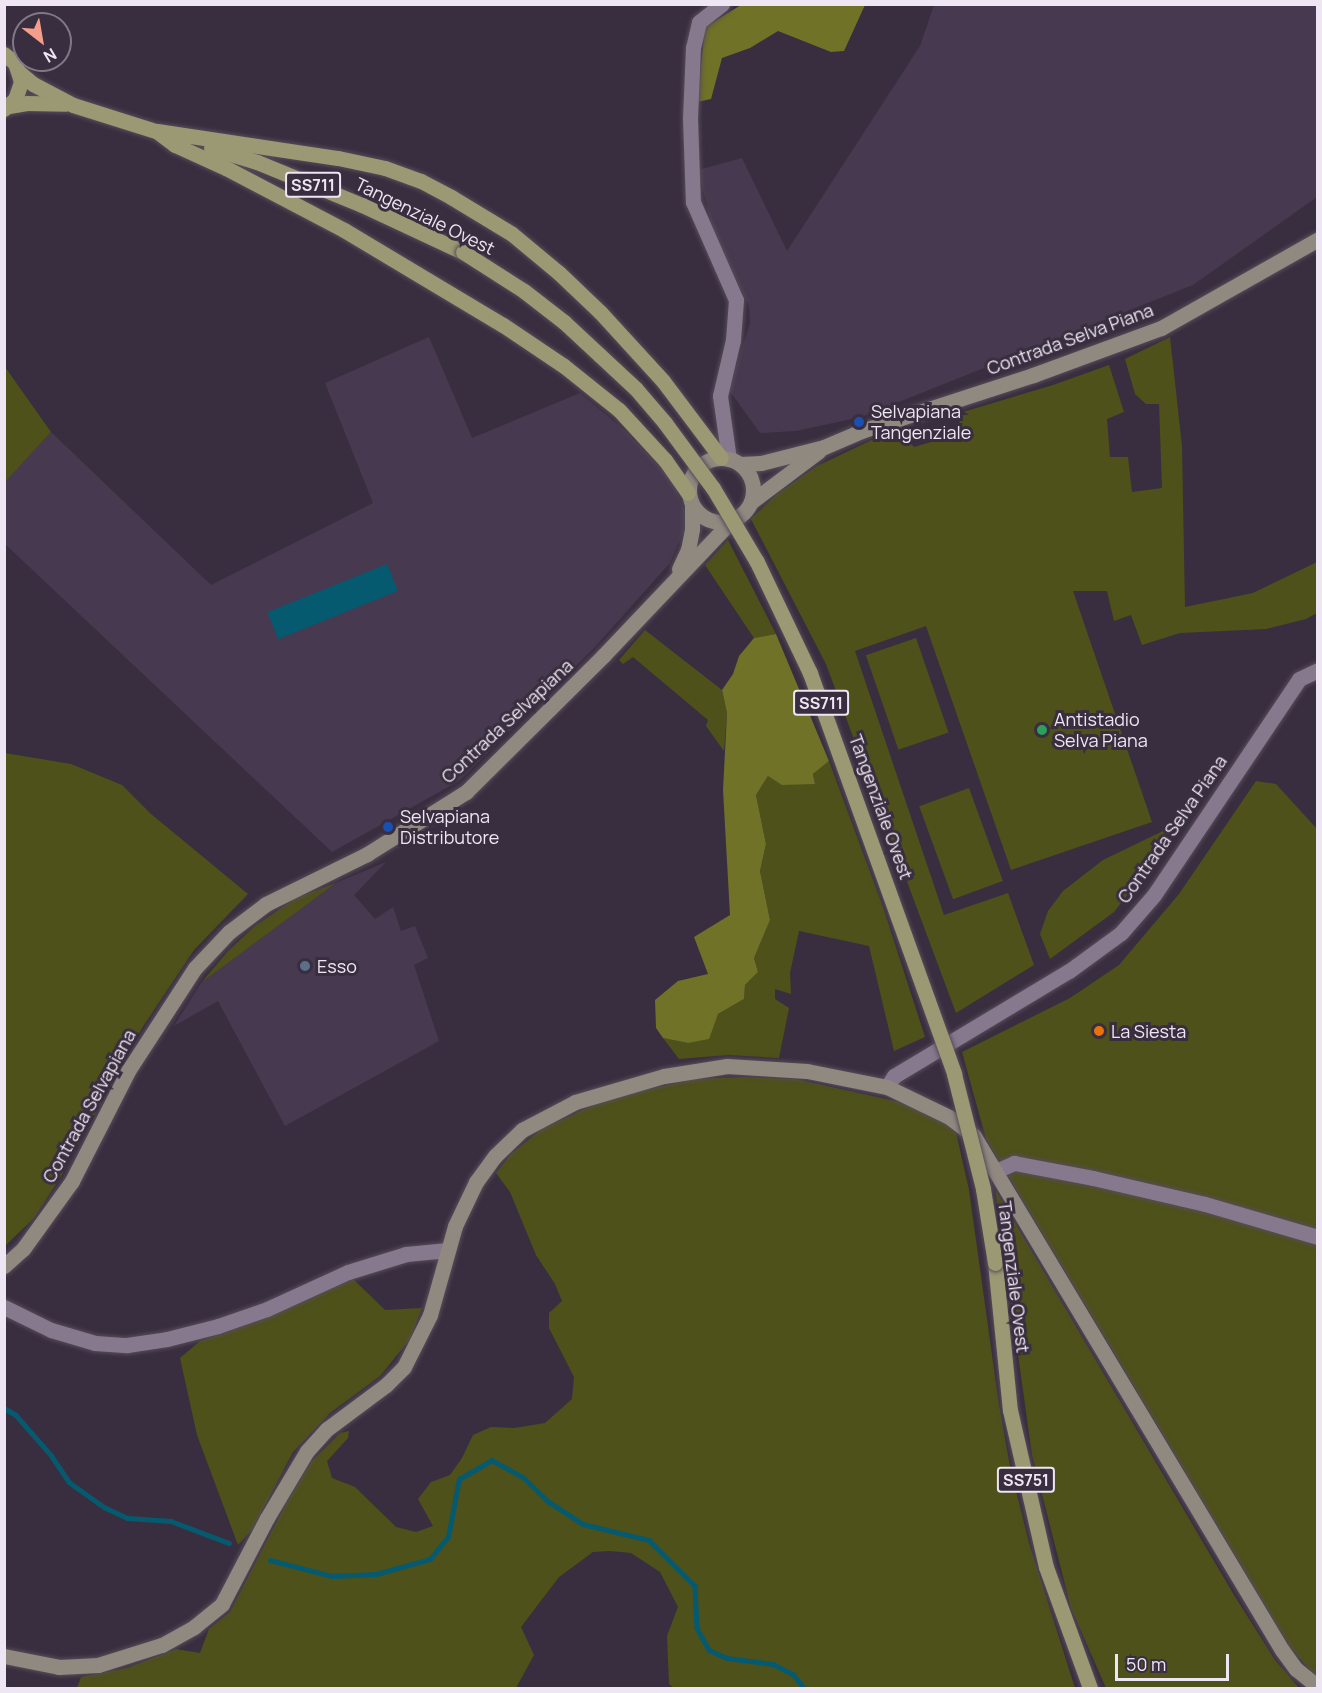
<!DOCTYPE html>
<style>
body{margin:0}
#map{position:relative;width:1322px;height:1693px;overflow:hidden;background:#392e3f;font-family:Manrope,sans-serif}
div>[style]{position:absolute}
[style*='--x']{left:calc(var(--x)*1px);top:calc(var(--y)*1px);width:calc(var(--w)*1px);rotate:calc(var(--a)*1deg)}
.built>*{inset:0;background:#47394f}
.green>*{inset:0;background:#4e5119;transform-origin:0 0}
.forest>*{inset:0;background:#6f7227}
.water>*{inset:0;background:#065a6f;transform-origin:0 0}
.stream>*{height:4.5px;margin:-2.25px;padding:0 2.25px;transform-origin:2.25px;border-radius:2.25px;background:#065a6f}
.roads{filter:drop-shadow(0 0 2px #564c5a) drop-shadow(0 0 2px #564c5a)}
.street>*{height:15px;margin:-7.5px;padding:0 7.5px;transform-origin:7.5px;border-radius:7.5px;background:#86798d}
.secondary>*{height:15px;margin:-7.5px;padding:0 7.5px;transform-origin:7.5px;border-radius:7.5px;background:#908980}
.secondary>.ring{margin:-7.5px;padding:0;box-sizing:content-box;background:none;border:15px solid #908980;border-radius:50%}
.primary>*{height:15px;margin:-7.5px;padding:0 7.5px;transform-origin:7.5px;border-radius:7.5px;background:#9a9973}
.bridges{filter:drop-shadow(0 0 2px #564c5a) drop-shadow(0 0 2px #564c5a)}
.primary-bridge>*{height:15px;margin:-7.5px;padding:0 7.5px;transform-origin:7.5px;border-radius:7.5px;background:#9a9973}
.dots>*{width:16px;height:16px;translate:-50% -50%;box-sizing:border-box;border:3px solid #392e3f;border-radius:50%}
span{translate:-50% -50%;white-space:nowrap;text-align:center;line-height:1.15;-webkit-text-stroke:6px #392e3f;paint-order:stroke}
.shield-label span{padding:2px 4px;background:#392e3f;border:2px solid;border-radius:4px;-webkit-text-stroke-width:0}
.shield-label{font-size:16px;color:#eee6f2;font-weight:700}
.street-label{font-size:18px;color:#eee6f2}
.poi-label{font-size:18px;color:#eee6f2}
.left{translate:0 -50%;text-align:left}
.frame{position:absolute;inset:0;border:6px solid #eee6f2;pointer-events:none}
.north{position:absolute;left:12px;top:12px;width:60px;height:60px;box-sizing:border-box;background:#392e3f;border:2px solid #817887;border-radius:50%;rotate:149deg;font-size:16px;font-weight:700;line-height:24px;text-align:center;color:#eee6f2}
.north::after{content:'';display:block;margin:auto;width:21px;height:27px;background:#f49d8b;clip-path:polygon(50% 0,100% 100%,50% 72%,0 100%)}
.scale{position:absolute;left:1115px;top:1654px;width:114px;height:27px;box-sizing:border-box;border:3px solid #eee6f2;border-top:0;padding-left:8px;font-size:18px;line-height:21px;white-space:nowrap;color:#eee6f2;-webkit-text-stroke:4px #392e3f;paint-order:stroke}
</style>
<div id="map">
<div class="built">
<div style="clip-path:polygon(934px 5px,1317px 5px,1317px 197px,1193px 285px,861px 417px,796px 431px,760px 433px,729px 390px,750px 323px,749px 306px,713px 231px,698px 170px,742px 158px,787px 251px,920px 46px)"></div>
<div style="clip-path:polygon(429px 337px,472px 438px,580px 393px,622px 428px,663px 470px,675px 487px,684px 509px,684px 531px,670px 563px,595px 647px,459px 781px,332px 852px,5px 544px,4px 482px,51px 432px,211px 585px,373px 503px,325px 383px)"></div>
<div style="clip-path:polygon(386px 862px,354px 895px,375px 919px,393px 907px,401px 931px,415px 926px,428px 958px,414px 965px,439px 1041px,285px 1126px,218px 1001px,174px 1026px,201px 983px,336px 883px)"></div>
</div>
<div class="green">
<div style="clip-path:polygon(1170px 337px,1182px 446px,1185px 607px,1253px 593px,1317px 562px,1317px 613px,1306px 619px,1266px 629px,1180px 633px,1142px 645px,1131px 615px,1114px 621px,1107px 591px,1073px 591px,1152px 822px,1011px 870px,926px 626px,855px 651px,944px 915px,1008px 893px,1034px 965px,956px 1013px,826px 664px,751px 519px,777px 494px,817px 466px,897px 428px,914px 447px,955px 435px,963px 412px,1053px 385px,1109px 365px,1124px 412px,1107px 419px,1110px 457px,1128px 457px,1132px 492px,1162px 488px,1159px 404px,1146px 404px,1135px 394px,1125px 359px)"></div>
<div style="clip-path:polygon(5px 367px,51px 432px,5px 482px,4px 482px)"></div>
<div style="clip-path:polygon(728px 540px,776px 634px,754px 638px,705px 565px)"></div>
<div style="clip-path:polygon(645px 630px,722px 690px,727px 713px,724px 751px,706px 726px,708px 720px,633px 657px,623px 664px,619px 660px)"></div>
<div style="left:916px;top:638px;width:100px;height:53px;rotate:71deg"></div>
<div style="clip-path:polygon(5px 753px,71px 764px,122px 785px,151px 814px,248px 894px,194px 950px,142px 1028px,60px 1178px,34px 1218px,5px 1246px)"></div>
<div style="clip-path:polygon(829px 761px,883px 907px,925px 1037px,894px 1051px,869px 946px,799px 931px,790px 973px,791px 994px,775px 989px,775px 999px,789px 1008px,779px 1058px,728px 1055px,679px 1059px,663px 1038px,688px 1043px,711px 1027px,718px 1014px,744px 999px,745px 985px,758px 972px,754px 958px,770px 920px,760px 871px,766px 844px,756px 795px,768px 776px,815px 784px,813px 774px)"></div>
<div style="clip-path:polygon(1256px 781px,1276px 784px,1317px 829px,1317px 1678px,1290px 1647px,986px 1139px,962px 1052px,1070px 998px,1119px 965px,1179px 894px)"></div>
<div style="left:969px;top:788px;width:99px;height:53px;rotate:70deg"></div>
<div style="clip-path:polygon(1165px 830px,1174px 836px,1114px 912px,1050px 959px,1040px 934px,1048px 911px,1063px 891px,1103px 860px)"></div>
<div style="clip-path:polygon(336px 883px,201px 983px,228px 951px,255px 926px,296px 898px)"></div>
<div style="clip-path:polygon(743px 1077px,795px 1079px,895px 1101px,933px 1115px,956px 1132px,969px 1190px,999px 1405px,1010px 1466px,1029px 1543px,1075px 1688px,674px 1688px,669px 1684px,667px 1636px,678px 1607px,660px 1572px,631px 1553px,610px 1551px,593px 1552px,559px 1577px,521px 1627px,534px 1655px,516px 1688px,77px 1688px,81px 1677px,127px 1668px,176px 1649px,200px 1653px,209px 1629px,230px 1612px,289px 1498px,311px 1462px,340px 1433px,349px 1431px,348px 1438px,327px 1461px,332px 1478px,355px 1487px,396px 1527px,416px 1532px,433px 1526px,418px 1499px,431px 1482px,450px 1475px,462px 1458px,473px 1435px,491px 1427px,514px 1428px,545px 1423px,572px 1399px,574px 1377px,549px 1328px,549px 1313px,562px 1301px,555px 1284px,536px 1255px,510px 1192px,496px 1173px,511px 1154px,542px 1129px,608px 1098px,695px 1079px)"></div>
<div style="clip-path:polygon(995px 1189px,1234px 1595px,1275px 1660px,1299px 1688px,1106px 1688px,1071px 1608px,1032px 1455px)"></div>
<div style="clip-path:polygon(352px 1278px,385px 1310px,422px 1308px,410px 1339px,380px 1376px,330px 1413px,293px 1452px,252px 1530px,238px 1545px,197px 1435px,180px 1358px,200px 1341px,262px 1320px)"></div>
</div>
<div class="forest">
<div style="clip-path:polygon(741px 5px,865px 5px,844px 51px,831px 52px,778px 31px,750px 48px,722px 58px,711px 99px,697px 102px,705px 27px)"></div>
<div style="clip-path:polygon(776px 634px,829px 761px,813px 774px,815px 784px,782px 785px,768px 776px,756px 795px,766px 844px,760px 871px,770px 920px,754px 958px,758px 972px,745px 985px,744px 999px,718px 1014px,709px 1039px,688px 1043px,663px 1038px,656px 1028px,655px 1000px,678px 981px,708px 974px,694px 937px,730px 915px,723px 790px,727px 713px,722px 690px,733px 674px,739px 656px,754px 638px)"></div>
</div>
<div class="water">
<div style="left:387px;top:564px;width:29px;height:129px;rotate:68deg"></div>
</div>
<div class="stream">
<div style="--x:4;--y:1408;--w:14;--a:30"></div>
<div style="--x:16;--y:1415;--w:53;--a:48.8"></div>
<div style="--x:51;--y:1455;--w:32;--a:56"></div>
<div style="--x:69;--y:1482;--w:43;--a:35.5"></div>
<div style="--x:104;--y:1507;--w:26;--a:25"></div>
<div style="--x:128;--y:1518;--w:43;--a:4"></div>
<div style="--x:171;--y:1521;--w:62;--a:20.8"></div>
<div style="--x:270;--y:1560;--w:64;--a:14.5"></div>
<div style="--x:332;--y:1576;--w:44;--a:-2.6"></div>
<div style="--x:376;--y:1574;--w:56;--a:-15.5"></div>
<div style="--x:430;--y:1559;--w:28;--a:-51"></div>
<div style="--x:448;--y:1537;--w:59;--a:-79.3"></div>
<div style="--x:459;--y:1479;--w:38;--a:-30"></div>
<div style="--x:492;--y:1460;--w:35;--a:29"></div>
<div style="--x:523;--y:1477;--w:36;--a:44"></div>
<div style="--x:549;--y:1502;--w:40;--a:32.9"></div>
<div style="--x:583;--y:1524;--w:68;--a:13.6"></div>
<div style="--x:649;--y:1540;--w:65;--a:45"></div>
<div style="--x:695;--y:1586;--w:42;--a:87.3"></div>
<div style="--x:697;--y:1628;--w:25;--a:61"></div>
<div style="--x:709;--y:1650;--w:20;--a:24"></div>
<div style="--x:727;--y:1658;--w:46;--a:7.4"></div>
<div style="--x:773;--y:1664;--w:22;--a:27"></div>
<div style="--x:793;--y:1674;--w:18;--a:52"></div>
</div>
<div class="roads">
<div class="street">
<div style="--x:722;--y:4;--w:29;--a:142"></div>
<div style="--x:699;--y:22;--w:26;--a:103"></div>
<div style="--x:693;--y:47;--w:71;--a:92.4"></div>
<div style="--x:690;--y:118;--w:84;--a:88"></div>
<div style="--x:693;--y:202;--w:107;--a:66.3"></div>
<div style="--x:736;--y:300;--w:40;--a:94.3"></div>
<div style="--x:733;--y:340;--w:57;--a:103.1"></div>
<div style="--x:720;--y:396;--w:64;--a:81.9"></div>
<div style="--x:887;--y:1087;--w:13;--a:-58"></div>
<div style="--x:894;--y:1076;--w:204;--a:-31"></div>
<div style="--x:1069;--y:971;--w:64;--a:-36.2"></div>
<div style="--x:1121;--y:933;--w:50;--a:-49"></div>
<div style="--x:1154;--y:895;--w:260;--a:-56.1"></div>
<div style="--x:1299;--y:679;--w:21;--a:-25"></div>
<div style="--x:996;--y:1171;--w:20;--a:-24"></div>
<div style="--x:1014;--y:1163;--w:80;--a:10.8"></div>
<div style="--x:1093;--y:1178;--w:115;--a:13.1"></div>
<div style="--x:1205;--y:1204;--w:118;--a:16.3"></div>
<div style="--x:4;--y:1307;--w:52;--a:26.1"></div>
<div style="--x:51;--y:1330;--w:46;--a:16.5"></div>
<div style="--x:95;--y:1343;--w:32;--a:4"></div>
<div style="--x:127;--y:1345;--w:40;--a:-8.5"></div>
<div style="--x:167;--y:1339;--w:53;--a:-14.3"></div>
<div style="--x:218;--y:1326;--w:52;--a:-19.1"></div>
<div style="--x:267;--y:1309;--w:89;--a:-24.6"></div>
<div style="--x:348;--y:1272;--w:61;--a:-17.2"></div>
<div style="--x:406;--y:1254;--w:42;--a:-5.4"></div>
</div>
<div class="secondary">
<div class="ring" style="left:689px;top:458px;width:49px;height:49px"></div>
<div style="--x:740;--y:464;--w:21;--a:-3"></div>
<div style="--x:761;--y:463;--w:65;--a:-14.3"></div>
<div style="--x:824;--y:447;--w:43;--a:-23"></div>
<div style="--x:864;--y:430;--w:178;--a:-18"></div>
<div style="--x:1033;--y:375;--w:136;--a:-20.2"></div>
<div style="--x:1161;--y:328;--w:180;--a:-29.5"></div>
<div style="--x:751;--y:502;--w:85;--a:-36.9"></div>
<div style="--x:679;--y:569;--w:21;--a:-65"></div>
<div style="--x:688;--y:550;--w:21;--a:-79"></div>
<div style="--x:692;--y:529;--w:24;--a:-90"></div>
<div style="--x:4;--y:1266;--w:25;--a:-42"></div>
<div style="--x:23;--y:1249;--w:84;--a:-54.2"></div>
<div style="--x:72;--y:1181;--w:123;--a:-63"></div>
<div style="--x:128;--y:1071;--w:123;--a:-57"></div>
<div style="--x:195;--y:968;--w:50;--a:-46.6"></div>
<div style="--x:229;--y:932;--w:46;--a:-37.1"></div>
<div style="--x:266;--y:904;--w:113;--a:-26.3"></div>
<div style="--x:367;--y:854;--w:117;--a:-32.1"></div>
<div style="--x:466;--y:792;--w:193;--a:-44.8"></div>
<div style="--x:603;--y:656;--w:186;--a:-46.5"></div>
<div style="--x:4;--y:1656;--w:56;--a:11.3"></div>
<div style="--x:59;--y:1667;--w:39;--a:-3"></div>
<div style="--x:98;--y:1665;--w:67;--a:-17.4"></div>
<div style="--x:162;--y:1645;--w:37;--a:-29"></div>
<div style="--x:194;--y:1627;--w:36;--a:-39"></div>
<div style="--x:222;--y:1604;--w:97;--a:-62.4"></div>
<div style="--x:267;--y:1518;--w:78;--a:-59.2"></div>
<div style="--x:307;--y:1451;--w:30;--a:-48"></div>
<div style="--x:327;--y:1429;--w:74;--a:-36.7"></div>
<div style="--x:386;--y:1385;--w:25;--a:-45"></div>
<div style="--x:404;--y:1367;--w:58;--a:-63.4"></div>
<div style="--x:430;--y:1315;--w:92;--a:-74.3"></div>
<div style="--x:455;--y:1226;--w:49;--a:-64.5"></div>
<div style="--x:476;--y:1182;--w:32;--a:-54"></div>
<div style="--x:495;--y:1156;--w:37;--a:-44"></div>
<div style="--x:522;--y:1130;--w:60;--a:-27.8"></div>
<div style="--x:575;--y:1102;--w:93;--a:-16.3"></div>
<div style="--x:664;--y:1076;--w:64;--a:-9"></div>
<div style="--x:727;--y:1066;--w:80;--a:3.6"></div>
<div style="--x:807;--y:1071;--w:82;--a:11.3"></div>
<div style="--x:887;--y:1087;--w:69;--a:25.8"></div>
<div style="--x:949;--y:1117;--w:31;--a:37"></div>
<div style="--x:974;--y:1136;--w:599;--a:59.07"></div>
<div style="--x:1282;--y:1650;--w:24;--a:54"></div>
<div style="--x:1296;--y:1669;--w:28;--a:39"></div>
</div>
<div class="primary">
<div style="--x:4;--y:54;--w:14;--a:39"></div>
<div style="--x:15;--y:63;--w:20;--a:72"></div>
<div style="--x:21;--y:82;--w:18;--a:109"></div>
<div style="--x:15;--y:99;--w:15;--a:138"></div>
<div style="--x:20;--y:73;--w:17;--a:40"></div>
<div style="--x:33;--y:84;--w:45;--a:27.7"></div>
<div style="--x:73;--y:105;--w:96;--a:17.5"></div>
<div style="--x:9;--y:106;--w:18;--a:-9"></div>
<div style="--x:27;--y:103;--w:39;--a:1"></div>
<div style="--x:157;--y:131;--w:183;--a:8.5"></div>
<div style="--x:338;--y:158;--w:48;--a:12"></div>
<div style="--x:385;--y:168;--w:38;--a:20"></div>
<div style="--x:421;--y:181;--w:34;--a:28"></div>
<div style="--x:451;--y:197;--w:71;--a:31.2"></div>
<div style="--x:512;--y:234;--w:61;--a:39.7"></div>
<div style="--x:559;--y:273;--w:57;--a:43.6"></div>
<div style="--x:600;--y:312;--w:93;--a:47.6"></div>
<div style="--x:663;--y:381;--w:96;--a:53"></div>
<div style="--x:159;--y:133;--w:20;--a:37"></div>
<div style="--x:175;--y:145;--w:56;--a:24.3"></div>
<div style="--x:226;--y:168;--w:133;--a:27.7"></div>
<div style="--x:344;--y:230;--w:185;--a:30.9"></div>
<div style="--x:503;--y:325;--w:73;--a:33.9"></div>
<div style="--x:564;--y:366;--w:70;--a:38.7"></div>
<div style="--x:619;--y:410;--w:68;--a:47.4"></div>
<div style="--x:665;--y:460;--w:40;--a:55.1"></div>
<div style="--x:211;--y:148;--w:48;--a:16.9"></div>
<div style="--x:257;--y:162;--w:113;--a:22.3"></div>
<div style="--x:362;--y:205;--w:111;--a:25"></div>
<div style="--x:995;--y:1263;--w:148;--a:84.2"></div>
<div style="--x:1010;--y:1410;--w:161;--a:77.1"></div>
<div style="--x:1046;--y:1567;--w:129;--a:70"></div>
</div>
</div>
<div class="bridges">
<div class="primary-bridge">
<div style="--x:463;--y:252;--w:72;--a:32.6"></div>
<div style="--x:524;--y:291;--w:51;--a:37.8"></div>
<div style="--x:564;--y:322;--w:98;--a:42.9"></div>
<div style="--x:636;--y:389;--w:45;--a:49.5"></div>
<div style="--x:665;--y:423;--w:81;--a:53.6"></div>
<div style="--x:713;--y:488;--w:86;--a:59.3"></div>
<div style="--x:757;--y:562;--w:123;--a:64.5"></div>
<div style="--x:810;--y:673;--w:426;--a:70.2"></div>
<div style="--x:954;--y:1074;--w:119;--a:75.8"></div>
<div style="--x:983;--y:1189;--w:75;--a:80.8"></div>
</div>
</div>
<div class="dots">
<div style="left:859px;top:422px;background:#1a4fb4"></div>
<div style="left:1042px;top:730px;background:#2e9e5b"></div>
<div style="left:388px;top:827px;background:#1a4fb4"></div>
<div style="left:305px;top:966px;background:#5c6f8a"></div>
<div style="left:1099px;top:1031px;background:#e8710a"></div>
</div>
<div class="shield-label">
<span style="left:313px;top:185px">SS711</span>
<span style="left:821px;top:703px">SS711</span>
<span style="left:1026px;top:1480px">SS751</span>
</div>
<div class="street-label">
<span style="left:425px;top:216px;rotate:26deg">Tangenziale Ovest</span>
<span style="left:1070px;top:339px;rotate:-20deg">Contrada Selva Piana</span>
<span style="left:507px;top:721px;rotate:-43deg">Contrada Selvapiana</span>
<span style="left:881px;top:807px;rotate:70deg">Tangenziale Ovest</span>
<span style="left:1172px;top:829px;rotate:-55deg">Contrada Selva Piana</span>
<span style="left:89px;top:1106px;rotate:-61deg">Contrada Selvapiana</span>
<span style="left:1014px;top:1277px;rotate:83deg">Tangenziale Ovest</span>
</div>
<div class="poi-label">
<span class="left" style="left:871px;top:422px">Selvapiana<br>Tangenziale</span>
<span class="left" style="left:1054px;top:730px">Antistadio<br>Selva Piana</span>
<span class="left" style="left:400px;top:827px">Selvapiana<br>Distributore</span>
<span class="left" style="left:317px;top:966px">Esso</span>
<span class="left" style="left:1111px;top:1031px">La Siesta</span>
</div>
<div class="frame"></div>
<div class="north">N</div>
<div class="scale">50 m</div>
</div>
